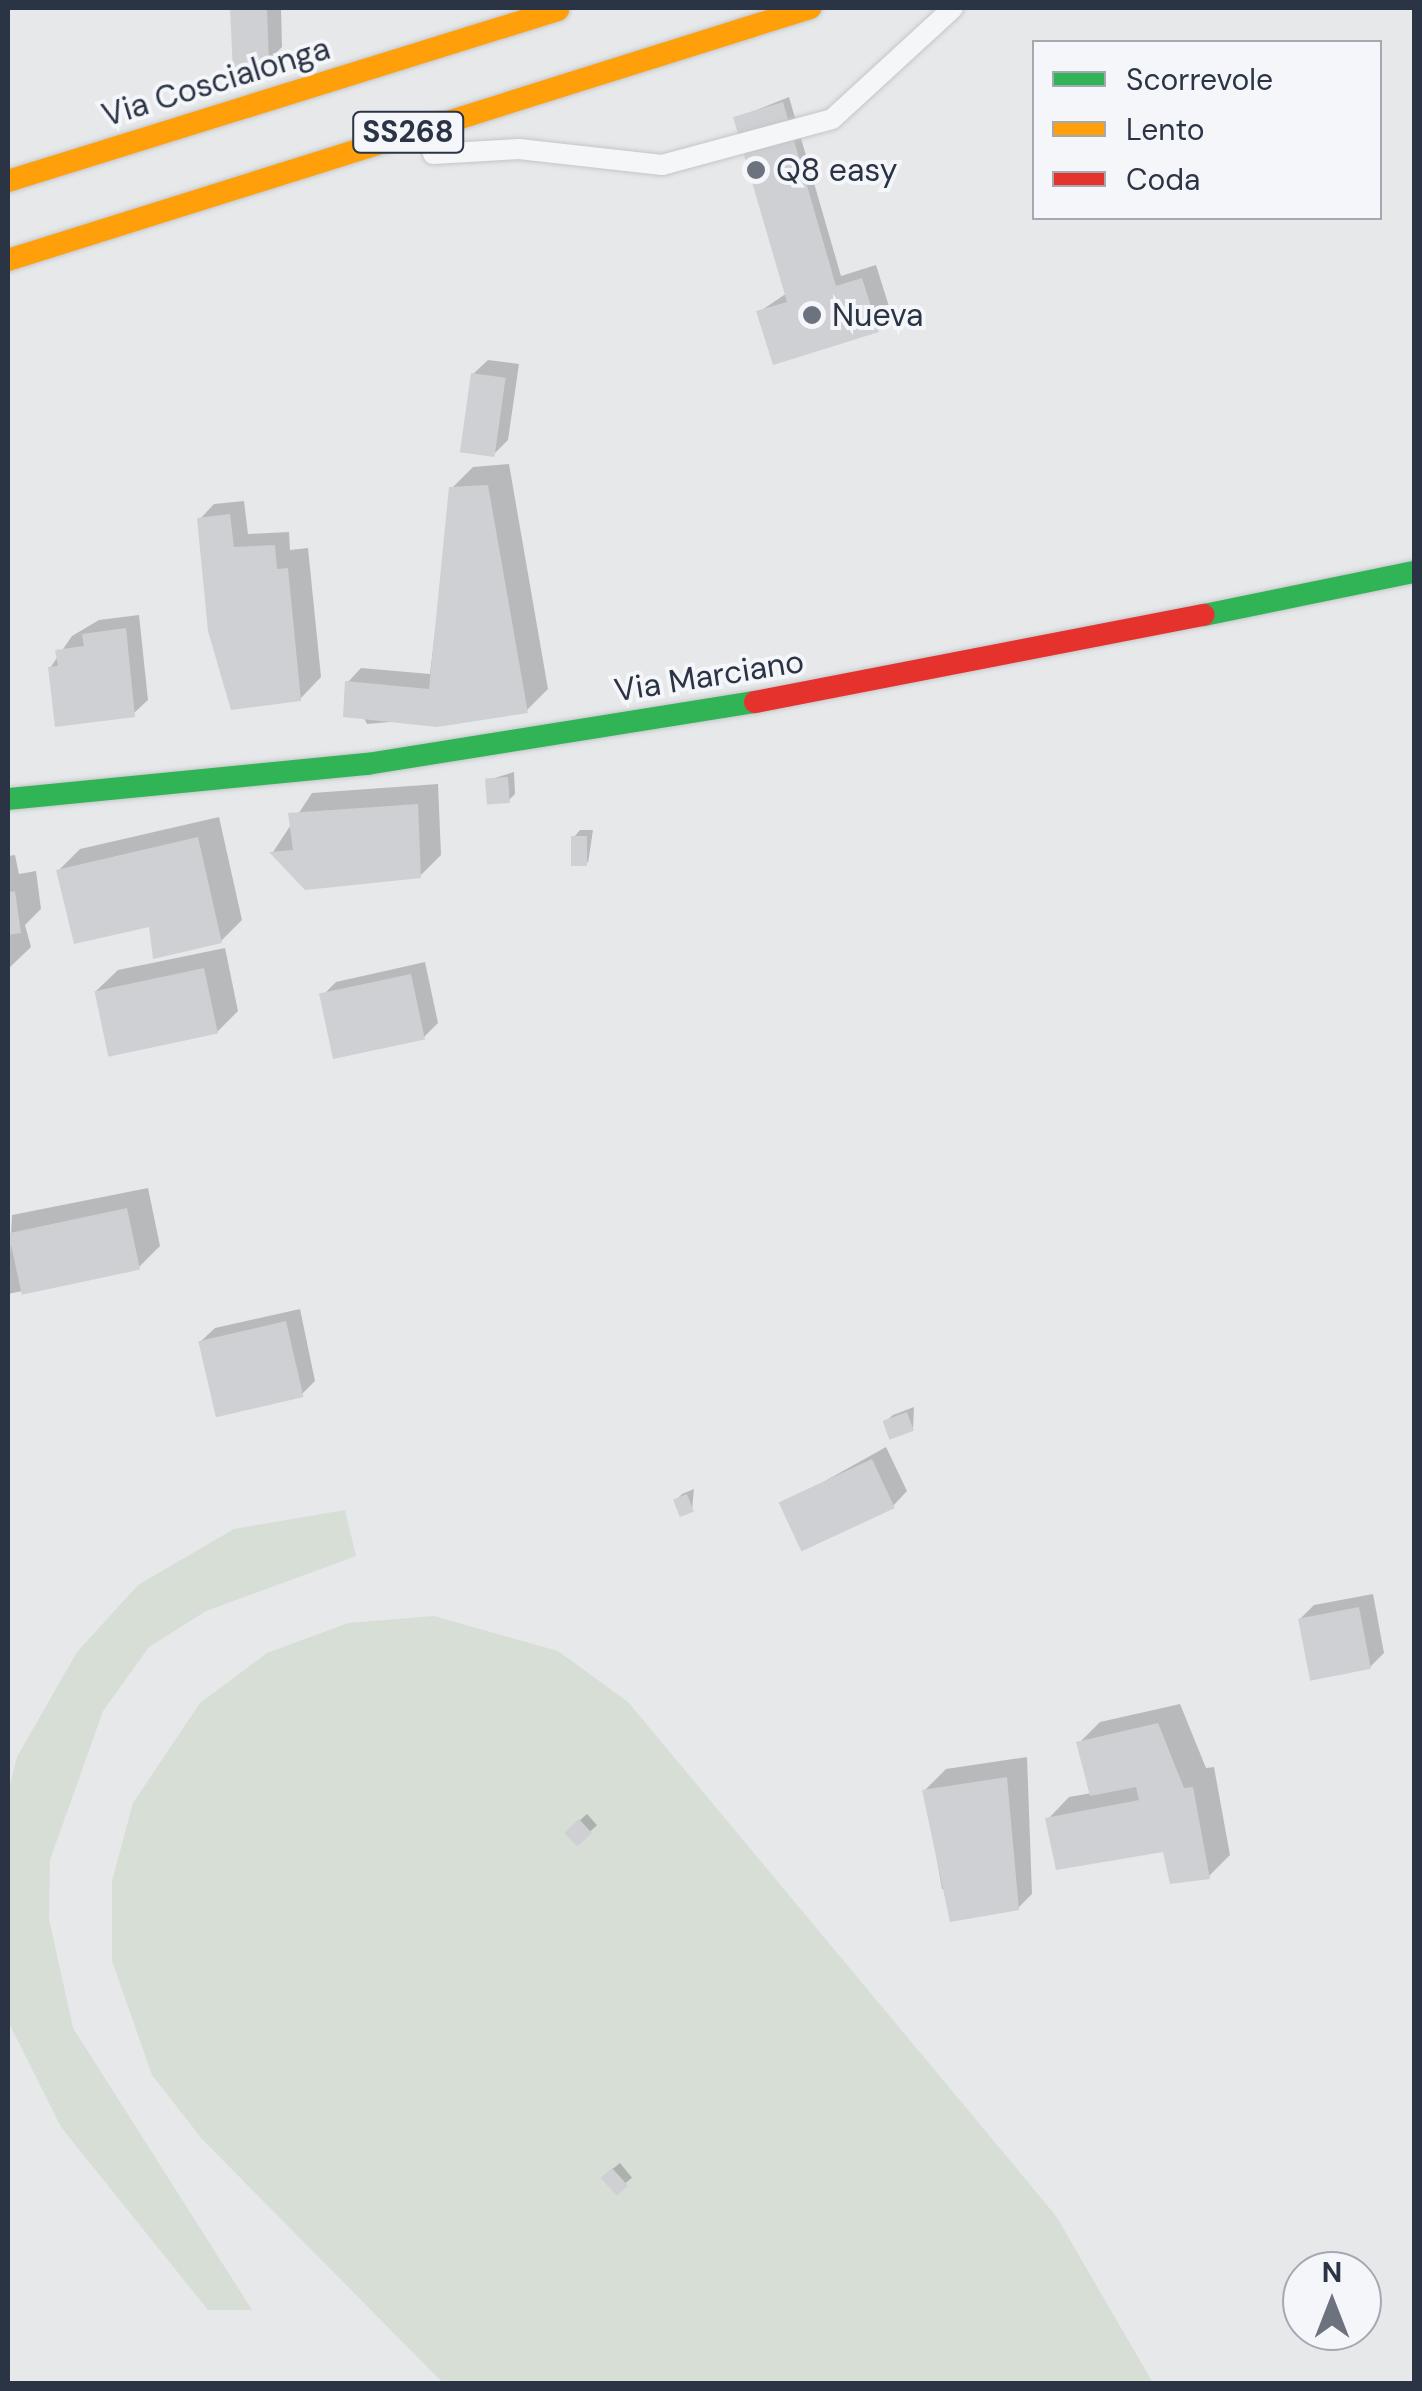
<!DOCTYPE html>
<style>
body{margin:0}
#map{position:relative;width:1422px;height:2391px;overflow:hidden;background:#e6e8ea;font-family:"DM Sans",sans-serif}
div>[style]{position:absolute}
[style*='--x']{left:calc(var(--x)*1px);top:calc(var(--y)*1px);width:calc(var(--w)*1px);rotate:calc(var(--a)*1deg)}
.green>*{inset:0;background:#d6ded6}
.shadow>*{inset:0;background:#0003;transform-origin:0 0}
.building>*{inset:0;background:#ced0d3;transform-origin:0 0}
.roads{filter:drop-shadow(0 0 2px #c4c6c8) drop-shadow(0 0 2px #c4c6c8)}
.lane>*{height:20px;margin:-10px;padding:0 10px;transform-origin:10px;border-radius:10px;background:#f5f6f7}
.fast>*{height:22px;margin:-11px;padding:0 11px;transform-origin:11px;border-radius:11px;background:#30b455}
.slow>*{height:22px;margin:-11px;padding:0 11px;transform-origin:11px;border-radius:11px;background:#ff9f0a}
.jam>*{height:22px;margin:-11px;padding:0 11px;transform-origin:11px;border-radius:11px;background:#e5322d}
.dots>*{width:28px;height:28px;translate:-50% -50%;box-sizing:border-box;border:5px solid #f4f6f9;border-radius:50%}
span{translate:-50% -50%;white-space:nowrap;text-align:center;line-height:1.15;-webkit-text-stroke:8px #f4f6f9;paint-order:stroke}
.shield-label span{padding:2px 8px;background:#f4f6f9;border:2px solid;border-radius:8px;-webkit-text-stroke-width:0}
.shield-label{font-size:30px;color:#2b3445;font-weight:700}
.street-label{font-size:32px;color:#2b3445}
.poi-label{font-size:32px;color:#2b3445}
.left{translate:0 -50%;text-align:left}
.frame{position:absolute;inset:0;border:10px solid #2b3445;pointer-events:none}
.legend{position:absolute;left:1032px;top:40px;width:350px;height:180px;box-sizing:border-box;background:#f4f6f9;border:2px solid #a4a8b1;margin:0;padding:12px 18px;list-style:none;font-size:30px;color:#2b3445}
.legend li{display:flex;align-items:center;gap:20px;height:50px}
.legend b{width:50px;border:2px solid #a4a8b1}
.north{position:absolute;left:1282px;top:2251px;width:100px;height:100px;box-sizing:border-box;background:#f4f6f9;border:2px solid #a4a8b1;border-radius:50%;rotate:0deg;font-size:28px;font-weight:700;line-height:40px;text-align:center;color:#2b3445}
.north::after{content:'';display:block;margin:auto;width:35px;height:45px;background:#6c737f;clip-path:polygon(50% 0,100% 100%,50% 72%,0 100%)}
</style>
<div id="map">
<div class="green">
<div style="clip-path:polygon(345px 1510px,356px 1556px,206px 1611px,149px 1647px,103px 1711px,50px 1860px,49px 1919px,73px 2028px,252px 2310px,208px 2310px,61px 2127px,8px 2021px,8px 1793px,17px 1757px,77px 1652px,138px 1585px,234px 1529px)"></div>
<div style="clip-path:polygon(434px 1616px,558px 1651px,628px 1702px,1056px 2216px,1153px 2383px,444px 2384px,202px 2139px,152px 2075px,112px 1961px,112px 1881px,133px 1803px,200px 1703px,267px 1653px,348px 1623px)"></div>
</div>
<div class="shadow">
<div style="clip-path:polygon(233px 8px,281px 8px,282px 47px,268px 61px,235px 69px)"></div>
<div style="clip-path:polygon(789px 97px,841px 276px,876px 265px,892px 316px,878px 330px,759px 312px,787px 293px,736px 118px)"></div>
<div style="clip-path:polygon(488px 360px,519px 364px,508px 440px,494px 454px,473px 374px)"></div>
<div style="clip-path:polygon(509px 464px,548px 689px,527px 710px,367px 724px,347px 683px,361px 668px,430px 674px,452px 488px,473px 467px)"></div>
<div style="clip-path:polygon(244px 501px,248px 534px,289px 532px,290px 550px,308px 548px,321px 677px,300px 699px,200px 519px,214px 504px)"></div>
<div style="clip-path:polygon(139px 615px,148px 700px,133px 714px,50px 668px,72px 636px,99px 620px)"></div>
<div style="clip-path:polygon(514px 772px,515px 794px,509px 800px,488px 780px)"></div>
<div style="clip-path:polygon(438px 784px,441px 855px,420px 876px,273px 852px,312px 793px)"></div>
<div style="clip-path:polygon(219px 817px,242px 920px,221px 941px,151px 924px,59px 870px,80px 849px)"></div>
<div style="clip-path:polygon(580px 830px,593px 830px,588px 863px,574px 837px)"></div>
<div style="clip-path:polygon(15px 855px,19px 874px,36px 871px,41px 909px,25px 925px,31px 947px,8px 969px,8px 856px)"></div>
<div style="clip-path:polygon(225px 948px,238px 1011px,217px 1032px,96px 991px,118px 970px)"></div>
<div style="clip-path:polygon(425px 962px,438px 1023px,424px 1037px,322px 996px,336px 982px)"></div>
<div style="clip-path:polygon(148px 1188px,160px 1246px,139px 1267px,8px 1294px,12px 1215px)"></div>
<div style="clip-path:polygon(300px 1309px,315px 1381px,301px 1395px,200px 1342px,215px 1328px)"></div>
<div style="clip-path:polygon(914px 1407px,913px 1429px,886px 1421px,893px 1415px)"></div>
<div style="clip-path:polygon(886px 1447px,907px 1491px,893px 1506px,782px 1505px)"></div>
<div style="clip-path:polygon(694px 1489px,692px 1510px,675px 1501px,682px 1494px)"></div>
<div style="clip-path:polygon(1373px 1594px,1384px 1653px,1370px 1667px,1300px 1619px,1314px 1605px)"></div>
<div style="clip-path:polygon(1180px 1704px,1206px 1768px,1214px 1767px,1230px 1855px,1209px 1876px,1165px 1849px,1048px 1819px,1069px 1797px,1092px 1793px,1079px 1743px,1100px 1722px)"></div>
<div style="clip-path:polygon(1027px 1757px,1032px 1894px,1018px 1908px,942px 1889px,925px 1790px,946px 1769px)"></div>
<div style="left:587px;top:1814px;width:15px;height:27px;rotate:48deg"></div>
<div style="left:620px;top:2163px;width:19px;height:22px;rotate:51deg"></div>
</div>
<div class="building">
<div style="clip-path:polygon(230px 8px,267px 8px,269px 64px,233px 72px)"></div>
<div style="clip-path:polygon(783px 102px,836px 286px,862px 278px,879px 332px,773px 365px,756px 311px,787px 302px,733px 117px)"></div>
<div style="left:471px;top:373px;width:35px;height:80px;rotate:8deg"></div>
<div style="clip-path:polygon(488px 485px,528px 713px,437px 727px,343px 717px,345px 681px,429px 689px,449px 487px)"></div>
<div style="clip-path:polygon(230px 514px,234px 547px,275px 545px,277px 569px,288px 568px,301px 701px,231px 710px,208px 631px,197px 518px)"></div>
<div style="clip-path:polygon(126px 628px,135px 717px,55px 727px,48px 667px,58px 666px,55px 650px,84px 646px,82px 634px)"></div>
<div style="left:508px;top:777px;width:26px;height:23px;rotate:86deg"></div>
<div style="clip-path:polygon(418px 804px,421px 878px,305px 890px,269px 852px,293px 850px,288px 813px)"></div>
<div style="left:571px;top:836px;width:16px;height:30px"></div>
<div style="clip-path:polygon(198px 837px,222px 943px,153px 959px,149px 927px,74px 944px,56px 870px)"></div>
<div style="clip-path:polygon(15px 891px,21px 933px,8px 935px,8px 892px)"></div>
<div style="left:204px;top:968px;width:67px;height:112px;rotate:78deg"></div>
<div style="left:411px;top:974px;width:67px;height:94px;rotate:78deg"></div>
<div style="left:127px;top:1208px;width:63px;height:121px;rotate:78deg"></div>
<div style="left:286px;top:1321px;width:78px;height:90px;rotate:77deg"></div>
<div style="left:907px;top:1412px;width:20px;height:26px;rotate:70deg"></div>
<div style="left:872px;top:1459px;width:54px;height:103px;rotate:65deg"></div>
<div style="left:687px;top:1494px;width:19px;height:15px;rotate:69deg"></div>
<div style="left:1359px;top:1607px;width:63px;height:62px;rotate:79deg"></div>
<div style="clip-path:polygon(1158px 1723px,1184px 1788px,1193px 1787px,1210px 1879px,1170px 1884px,1163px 1852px,1056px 1870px,1045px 1818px,1139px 1800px,1136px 1787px,1090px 1796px,1076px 1742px)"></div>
<div style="clip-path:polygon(1007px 1777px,1019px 1910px,950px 1922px,922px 1790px)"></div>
<div style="left:579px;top:1819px;width:19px;height:20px;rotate:47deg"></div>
<div style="left:612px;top:2168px;width:24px;height:15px;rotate:48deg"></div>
</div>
<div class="roads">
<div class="lane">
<div style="--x:433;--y:154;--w:86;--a:-3.3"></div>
<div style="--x:519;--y:149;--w:144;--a:6.4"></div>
<div style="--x:662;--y:165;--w:176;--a:-15.1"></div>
<div style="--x:832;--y:119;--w:164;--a:-42.5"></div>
</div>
<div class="fast">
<div style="--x:1204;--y:615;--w:214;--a:-11.6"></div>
<div style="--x:8;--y:799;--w:361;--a:-5.6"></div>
<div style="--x:367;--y:764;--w:393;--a:-9.1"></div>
</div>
<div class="slow">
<div style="--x:8;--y:181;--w:576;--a:-17.27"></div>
<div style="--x:8;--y:260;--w:841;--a:-17.44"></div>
</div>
<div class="jam">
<div style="--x:755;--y:702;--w:457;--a:-11"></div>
</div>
</div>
<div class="dots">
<div style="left:756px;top:170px;background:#6c737f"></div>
<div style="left:812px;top:315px;background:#6c737f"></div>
</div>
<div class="shield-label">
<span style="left:408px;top:132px">SS268</span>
</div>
<div class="street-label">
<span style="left:216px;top:82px;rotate:-17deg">Via Coscialonga</span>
<span style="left:709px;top:676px;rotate:-9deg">Via Marciano</span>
</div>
<div class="poi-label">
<span class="left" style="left:776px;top:170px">Q8 easy</span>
<span class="left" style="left:832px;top:315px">Nueva</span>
</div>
<div class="frame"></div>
<ul class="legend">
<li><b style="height:12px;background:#30b455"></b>Scorrevole</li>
<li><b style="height:12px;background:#ff9f0a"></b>Lento</li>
<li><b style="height:12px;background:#e5322d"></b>Coda</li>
</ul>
<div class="north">N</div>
</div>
